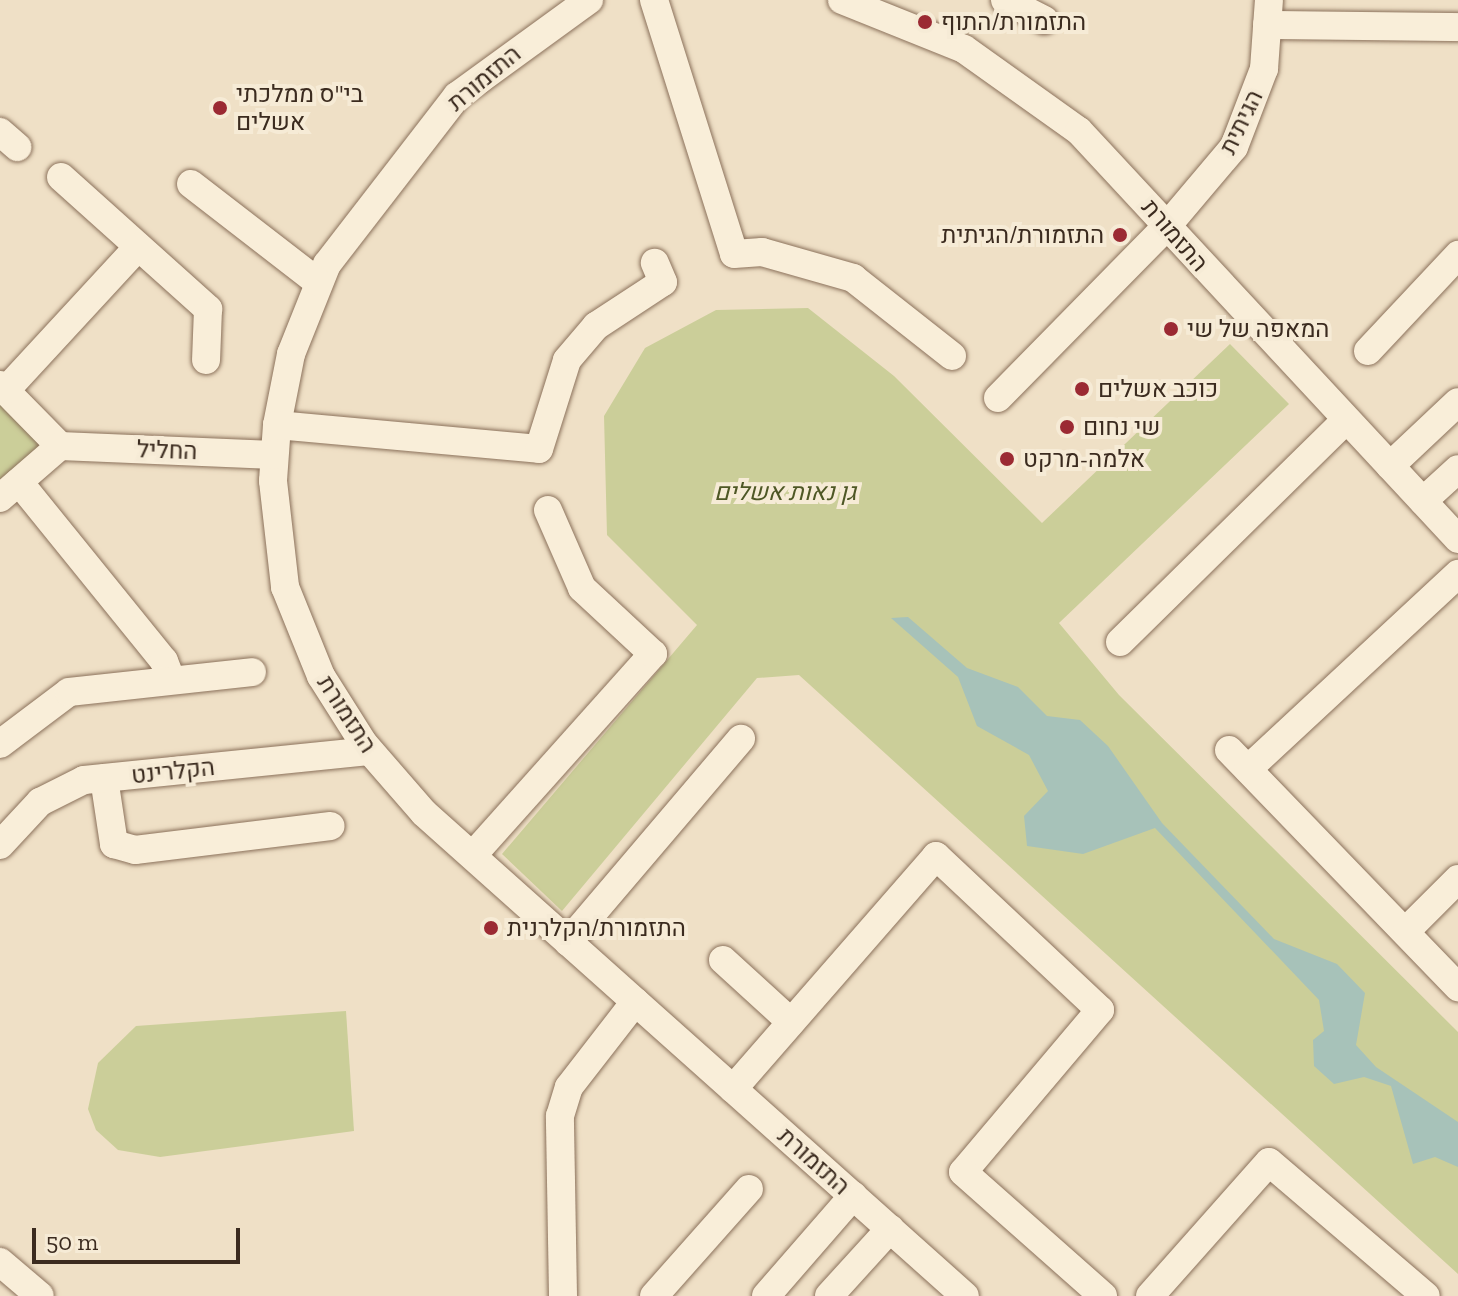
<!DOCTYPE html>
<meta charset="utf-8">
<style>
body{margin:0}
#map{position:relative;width:1458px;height:1296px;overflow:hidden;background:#efe0c6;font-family:"Zilla Slab",Heebo,serif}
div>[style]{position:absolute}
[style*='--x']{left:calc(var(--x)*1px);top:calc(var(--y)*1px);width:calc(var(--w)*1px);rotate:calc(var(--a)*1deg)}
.green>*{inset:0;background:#cbce99}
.water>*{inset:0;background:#a7c2b9}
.roads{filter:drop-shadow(0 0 2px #8b715b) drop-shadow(0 0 2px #8b715b)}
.minor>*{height:28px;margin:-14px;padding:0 14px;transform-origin:14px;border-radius:14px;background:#f9eed9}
.dots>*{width:22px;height:22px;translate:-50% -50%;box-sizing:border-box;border:4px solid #f6ebd6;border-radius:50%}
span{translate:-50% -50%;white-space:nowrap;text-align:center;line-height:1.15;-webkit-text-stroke:8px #f6ebd6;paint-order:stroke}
.poi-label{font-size:24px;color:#3b2b1f}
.left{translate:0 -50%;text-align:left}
.right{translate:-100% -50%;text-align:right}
.street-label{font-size:24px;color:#3b2b1f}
.park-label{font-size:24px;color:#4e5725;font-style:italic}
.scale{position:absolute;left:32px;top:1228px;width:208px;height:36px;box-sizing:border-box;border:4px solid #3b2b1f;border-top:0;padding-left:10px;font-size:24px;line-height:28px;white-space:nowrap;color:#3b2b1f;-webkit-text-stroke:6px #f6ebd6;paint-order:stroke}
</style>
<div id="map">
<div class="green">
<div style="clip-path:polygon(808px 308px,894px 376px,1042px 523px,1230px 344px,1289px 404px,1059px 623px,1119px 695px,1458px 1032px,1458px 1274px,799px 675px,757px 678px,562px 911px,502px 854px,697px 625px,607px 535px,604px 416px,645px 348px,716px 310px)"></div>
<div style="clip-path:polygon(0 398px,48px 447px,0 489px)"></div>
<div style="clip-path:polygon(346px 1011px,354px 1131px,160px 1157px,118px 1150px,96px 1130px,88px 1109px,98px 1063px,136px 1026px)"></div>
</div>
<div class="water">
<div style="clip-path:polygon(908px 617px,967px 668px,1018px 687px,1047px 716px,1080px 720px,1108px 746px,1162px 823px,1274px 939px,1337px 964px,1365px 993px,1356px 1045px,1376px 1067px,1458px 1122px,1458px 1167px,1435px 1157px,1413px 1164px,1391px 1086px,1364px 1077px,1334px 1084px,1314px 1066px,1313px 1040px,1324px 1031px,1319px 1000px,1155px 828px,1083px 854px,1027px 846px,1024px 816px,1048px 791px,1029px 755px,977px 726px,958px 677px,891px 618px)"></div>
</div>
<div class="roads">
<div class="minor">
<div style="--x:589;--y:0;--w:163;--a:144"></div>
<div style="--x:457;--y:96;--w:212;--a:127.7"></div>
<div style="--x:327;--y:264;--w:97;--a:111.8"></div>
<div style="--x:291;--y:354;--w:72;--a:101.2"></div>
<div style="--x:277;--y:425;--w:56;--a:94.1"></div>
<div style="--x:273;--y:481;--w:107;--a:83.5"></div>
<div style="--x:285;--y:587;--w:96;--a:68"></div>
<div style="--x:321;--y:676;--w:80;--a:57.7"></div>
<div style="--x:364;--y:744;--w:91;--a:49"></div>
<div style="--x:424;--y:813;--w:725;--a:41.76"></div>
<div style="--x:654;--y:0;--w:266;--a:72.5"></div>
<div style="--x:734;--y:254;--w:28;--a:-4"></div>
<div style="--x:762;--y:252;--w:95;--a:15.9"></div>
<div style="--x:853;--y:278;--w:126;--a:38.2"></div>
<div style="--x:842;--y:0;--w:131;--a:21.9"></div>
<div style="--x:964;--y:49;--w:141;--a:35.5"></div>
<div style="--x:1079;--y:131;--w:557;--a:47.11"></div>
<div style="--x:1005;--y:0;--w:44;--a:27.1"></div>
<div style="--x:1267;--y:25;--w:191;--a:0.6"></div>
<div style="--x:0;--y:132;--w:23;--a:41"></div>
<div style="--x:61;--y:177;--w:198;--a:41.9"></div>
<div style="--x:208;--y:309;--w:51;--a:92.2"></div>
<div style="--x:191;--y:184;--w:160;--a:37.7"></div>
<div style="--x:1368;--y:351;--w:132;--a:-46.8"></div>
<div style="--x:0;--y:385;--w:86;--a:45.5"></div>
<div style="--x:6;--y:390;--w:195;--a:-47.3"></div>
<div style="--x:998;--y:398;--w:243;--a:-45.5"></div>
<div style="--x:1168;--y:225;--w:102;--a:-49.8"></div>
<div style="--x:1234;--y:147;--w:84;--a:-69"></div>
<div style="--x:1264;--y:69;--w:69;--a:-85.9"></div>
<div style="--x:277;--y:425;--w:263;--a:5.2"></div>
<div style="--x:539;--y:449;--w:93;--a:-72.5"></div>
<div style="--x:567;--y:360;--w:45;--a:-49.5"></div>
<div style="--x:596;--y:326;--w:80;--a:-33.3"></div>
<div style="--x:663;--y:282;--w:21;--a:-113"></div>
<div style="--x:1390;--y:466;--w:93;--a:-43.3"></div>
<div style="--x:19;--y:482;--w:230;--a:51"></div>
<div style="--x:164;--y:661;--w:19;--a:69"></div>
<div style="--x:0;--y:498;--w:79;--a:-40.9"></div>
<div style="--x:60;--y:446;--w:214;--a:2.4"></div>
<div style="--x:1423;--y:501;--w:47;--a:-42.4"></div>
<div style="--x:1120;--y:642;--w:315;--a:-44.5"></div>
<div style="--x:0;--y:744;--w:86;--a:-37"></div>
<div style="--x:69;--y:692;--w:184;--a:-6.2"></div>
<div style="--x:1229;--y:750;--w:330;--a:46"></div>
<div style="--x:1248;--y:769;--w:287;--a:-42.9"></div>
<div style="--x:104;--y:778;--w:67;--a:81.4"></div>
<div style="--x:114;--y:844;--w:22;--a:16"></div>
<div style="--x:135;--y:850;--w:197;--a:-7"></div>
<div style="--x:0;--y:845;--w:59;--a:-47.1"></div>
<div style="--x:40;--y:802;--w:49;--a:-26.6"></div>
<div style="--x:84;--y:780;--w:286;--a:-5.8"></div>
<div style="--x:473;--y:855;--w:270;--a:-48.2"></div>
<div style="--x:653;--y:654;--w:97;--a:-137.1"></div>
<div style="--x:582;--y:588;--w:85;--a:-113.6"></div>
<div style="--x:1407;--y:930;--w:72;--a:-45"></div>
<div style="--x:568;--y:942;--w:267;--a:-49.6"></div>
<div style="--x:723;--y:960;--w:92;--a:42.4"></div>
<div style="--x:733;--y:1089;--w:309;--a:-48.9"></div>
<div style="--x:936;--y:856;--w:225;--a:43.2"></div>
<div style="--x:1100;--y:1010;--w:212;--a:130.2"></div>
<div style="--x:963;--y:1172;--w:187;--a:41.5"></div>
<div style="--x:0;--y:1262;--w:52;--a:40.4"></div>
<div style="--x:563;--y:1296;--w:180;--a:-91"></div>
<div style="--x:560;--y:1116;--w:30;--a:-73"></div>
<div style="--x:569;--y:1087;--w:108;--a:-52.2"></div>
<div style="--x:654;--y:1296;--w:143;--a:-48.4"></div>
<div style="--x:766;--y:1296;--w:133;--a:-49"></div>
<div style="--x:829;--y:1296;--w:91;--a:-47.7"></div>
<div style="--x:1150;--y:1296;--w:179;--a:-48.4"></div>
<div style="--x:1269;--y:1162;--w:206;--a:40.5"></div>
</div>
</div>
<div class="dots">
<div style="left:925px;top:22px;background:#9b2a33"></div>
<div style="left:220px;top:108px;background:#9b2a33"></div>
<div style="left:1120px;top:235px;background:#9b2a33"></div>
<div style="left:1171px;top:329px;background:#9b2a33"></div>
<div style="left:1082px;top:389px;background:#9b2a33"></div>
<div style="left:1067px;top:427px;background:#9b2a33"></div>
<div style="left:1007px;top:459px;background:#9b2a33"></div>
<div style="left:491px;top:928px;background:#9b2a33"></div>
</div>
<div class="poi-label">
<span class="left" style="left:941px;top:22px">התזמורת/התוף</span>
<span class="left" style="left:236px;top:108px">בי"ס ממלכתי<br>אשלים</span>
<span class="right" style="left:1104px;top:235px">התזמורת/הגיתית</span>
<span class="left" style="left:1187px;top:329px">המאפה של שי</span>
<span class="left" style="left:1098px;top:389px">כוכב אשלים</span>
<span class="left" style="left:1083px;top:427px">שי נחום</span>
<span class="left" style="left:1023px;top:459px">אלמה-מרקט</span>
<span class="left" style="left:507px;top:928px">התזמורת/הקלרנית</span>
</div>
<div class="street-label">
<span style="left:484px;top:78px;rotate:-40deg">התזמורת</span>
<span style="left:1241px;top:122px;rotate:-64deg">הגיתית</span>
<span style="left:1175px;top:235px;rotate:49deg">התזמורת</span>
<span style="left:167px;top:450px;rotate:2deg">החליל</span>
<span style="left:347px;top:714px;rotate:57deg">התזמורת</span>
<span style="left:173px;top:771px;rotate:-6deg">הקלרינט</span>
<span style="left:814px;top:1161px;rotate:42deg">התזמורת</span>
</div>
<div class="park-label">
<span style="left:785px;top:492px">גן נאות אשלים</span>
</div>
<div class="scale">50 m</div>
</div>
